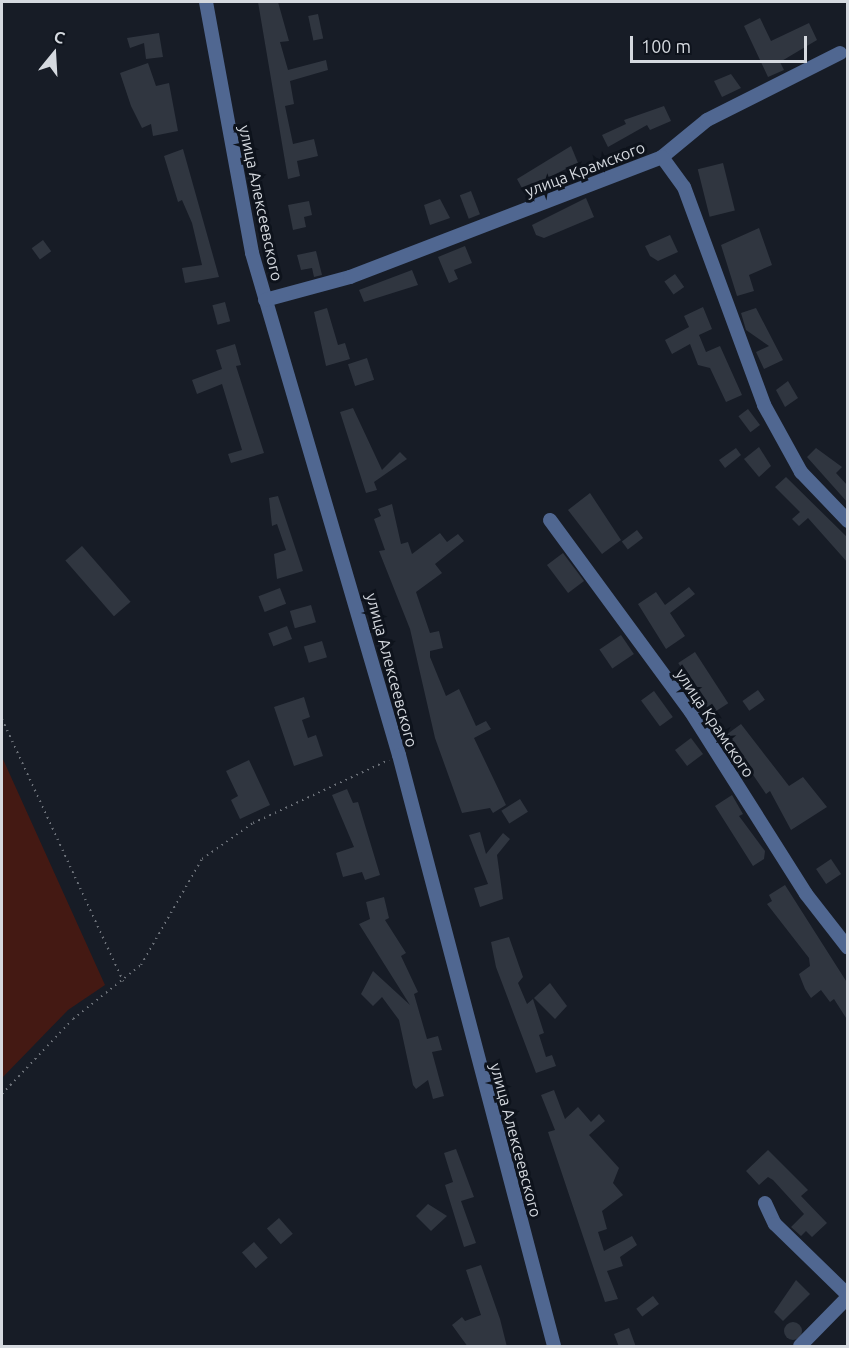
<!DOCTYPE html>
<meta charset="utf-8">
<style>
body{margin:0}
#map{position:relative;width:849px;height:1348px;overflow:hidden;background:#171c26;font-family:Ubuntu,sans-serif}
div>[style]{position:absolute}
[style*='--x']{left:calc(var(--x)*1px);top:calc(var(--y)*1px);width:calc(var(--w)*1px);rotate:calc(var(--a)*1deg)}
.green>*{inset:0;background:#441913}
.building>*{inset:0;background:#303640;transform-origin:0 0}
.round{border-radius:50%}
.path>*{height:2px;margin-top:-1px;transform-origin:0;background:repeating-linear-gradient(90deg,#6c7179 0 1.5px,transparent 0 6px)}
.minor>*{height:14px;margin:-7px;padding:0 7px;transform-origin:7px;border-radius:7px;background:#506791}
span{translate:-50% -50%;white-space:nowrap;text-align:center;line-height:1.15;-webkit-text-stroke:6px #0e131c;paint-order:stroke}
.street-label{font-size:16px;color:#d5d9df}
.frame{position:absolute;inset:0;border:3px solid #d5d9df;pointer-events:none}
.north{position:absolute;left:24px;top:24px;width:60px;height:60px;-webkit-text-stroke:4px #0e131c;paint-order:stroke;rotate:18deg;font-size:16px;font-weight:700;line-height:24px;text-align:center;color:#d5d9df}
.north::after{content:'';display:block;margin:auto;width:21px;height:27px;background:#d5d9df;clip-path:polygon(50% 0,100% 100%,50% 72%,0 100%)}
.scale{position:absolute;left:630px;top:36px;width:177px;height:27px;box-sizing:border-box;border:3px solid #d5d9df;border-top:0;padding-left:8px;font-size:18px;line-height:21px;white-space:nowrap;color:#d5d9df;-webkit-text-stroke:4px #0e131c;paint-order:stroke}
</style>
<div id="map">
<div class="green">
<div style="clip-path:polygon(2px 757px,105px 985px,68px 1010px,2px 1078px)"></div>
</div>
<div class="building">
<div style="clip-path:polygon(258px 2px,278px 2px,289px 41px,280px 42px,288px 70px,326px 60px,328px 70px,290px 81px,294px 104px,285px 106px,293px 144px,314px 139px,318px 156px,297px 161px,300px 176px,288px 179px)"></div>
<div style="left:318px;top:14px;width:25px;height:10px;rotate:78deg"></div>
<div style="clip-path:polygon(760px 18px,771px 41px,809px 23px,817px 40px,780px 62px,784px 70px,768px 77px,744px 26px)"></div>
<div style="clip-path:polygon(159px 33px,163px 57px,146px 59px,144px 43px,130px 48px,127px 38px)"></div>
<div style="clip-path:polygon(148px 63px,156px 86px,169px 83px,178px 131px,153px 136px,151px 124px,142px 128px,131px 106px,120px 73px)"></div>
<div style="clip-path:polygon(731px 74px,741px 88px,722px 97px,714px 81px)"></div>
<div style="clip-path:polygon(664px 106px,671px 121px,650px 130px,647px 125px,608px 147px,602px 135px,626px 124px,624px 120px)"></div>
<div style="clip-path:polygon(571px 146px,578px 163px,523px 190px,517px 179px)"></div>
<div style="clip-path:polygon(183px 149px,219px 277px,185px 283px,182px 268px,202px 265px,192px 223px,182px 200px,178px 202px,164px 156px)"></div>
<div style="left:723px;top:163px;width:49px;height:26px;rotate:76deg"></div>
<div style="left:471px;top:191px;width:25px;height:12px;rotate:69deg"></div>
<div style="clip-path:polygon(586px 198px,594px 217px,544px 238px,536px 235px,532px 225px)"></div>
<div style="clip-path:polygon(440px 199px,450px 218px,430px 225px,424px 205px)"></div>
<div style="clip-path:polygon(309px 201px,312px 215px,304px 217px,306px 227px,293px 230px,288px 205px)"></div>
<div style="clip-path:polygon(759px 228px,772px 265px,749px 275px,754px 291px,737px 296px,721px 245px)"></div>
<div style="clip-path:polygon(670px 235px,678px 252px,658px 261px,650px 256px,645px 246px)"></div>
<div style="left:43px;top:240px;width:14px;height:14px;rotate:54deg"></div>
<div style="clip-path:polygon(465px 246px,472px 263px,454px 270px,458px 279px,449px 283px,438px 257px)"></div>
<div style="clip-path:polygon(316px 251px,322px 275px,314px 277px,312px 268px,301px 270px,297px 255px)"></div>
<div style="clip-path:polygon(412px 270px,418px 285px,364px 302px,359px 290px)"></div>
<div style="left:675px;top:274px;width:16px;height:13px;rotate:55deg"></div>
<div style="left:225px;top:302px;width:20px;height:13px;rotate:75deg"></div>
<div style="clip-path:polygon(703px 307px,712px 329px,699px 335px,706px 352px,720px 346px,742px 395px,726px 402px,710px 368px,698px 365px,690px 344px,672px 354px,665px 340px,689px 327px,684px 316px)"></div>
<div style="clip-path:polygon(327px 308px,338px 345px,345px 343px,350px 359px,326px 366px,314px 312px)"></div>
<div style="clip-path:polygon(756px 308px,783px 360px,764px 369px,756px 352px,769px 346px,746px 330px,741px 313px)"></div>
<div style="clip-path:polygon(235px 344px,241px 365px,236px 366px,264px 453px,231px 463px,228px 454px,242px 450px,222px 384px,197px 394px,192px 380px,222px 369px,216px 350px)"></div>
<div style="left:367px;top:358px;width:23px;height:20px;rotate:72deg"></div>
<div style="clip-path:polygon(788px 381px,798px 398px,785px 407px,776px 390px)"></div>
<div style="clip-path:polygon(353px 408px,382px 470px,400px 452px,407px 459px,374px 482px,377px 490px,366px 493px,340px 412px)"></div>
<div style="left:748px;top:409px;width:20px;height:12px;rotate:53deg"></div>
<div style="clip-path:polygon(759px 447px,771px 466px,759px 477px,744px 459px)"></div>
<div style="clip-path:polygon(736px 448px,741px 455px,725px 468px,719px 460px)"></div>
<div style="clip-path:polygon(816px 448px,842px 467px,836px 473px,848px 486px,848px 503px,807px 457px)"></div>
<div style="clip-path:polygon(786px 477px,848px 538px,848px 563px,808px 518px,799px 526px,792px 519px,800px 512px,775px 487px)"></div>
<div style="clip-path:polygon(590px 493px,621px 540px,602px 554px,568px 510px)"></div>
<div style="clip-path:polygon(278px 496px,303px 571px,277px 579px,274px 554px,286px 550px,277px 524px,272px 526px,269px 498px)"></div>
<div style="clip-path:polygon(392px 504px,401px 544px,408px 542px,412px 554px,440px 533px,447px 542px,458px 534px,464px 541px,435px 564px,442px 573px,416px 592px,430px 633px,439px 631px,443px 648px,430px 651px,430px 657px,446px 696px,459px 689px,476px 726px,486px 721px,491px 729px,474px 738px,506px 805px,493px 813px,490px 808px,462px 813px,435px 738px,410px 629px,379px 551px,385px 550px,374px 519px,381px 516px,378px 509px)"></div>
<div style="left:637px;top:530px;width:10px;height:19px;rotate:53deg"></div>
<div style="left:82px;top:546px;width:74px;height:22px;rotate:49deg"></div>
<div style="left:563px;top:553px;width:35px;height:20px;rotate:53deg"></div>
<div style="clip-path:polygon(689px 587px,695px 594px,670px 613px,685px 636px,666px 649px,638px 604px,656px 592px,665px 605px)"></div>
<div style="left:280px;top:588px;width:17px;height:23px;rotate:69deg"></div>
<div style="left:311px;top:605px;width:18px;height:22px;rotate:74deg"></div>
<div style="left:287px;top:626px;width:14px;height:20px;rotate:69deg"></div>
<div style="left:621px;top:635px;width:23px;height:26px;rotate:56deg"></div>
<div style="left:322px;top:641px;width:17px;height:19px;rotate:73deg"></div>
<div style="left:695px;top:652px;width:61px;height:20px;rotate:57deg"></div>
<div style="left:758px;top:690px;width:12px;height:19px;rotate:55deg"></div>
<div style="left:654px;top:691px;width:32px;height:16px;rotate:54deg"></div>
<div style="clip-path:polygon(304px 697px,310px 717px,302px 720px,308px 738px,316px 735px,323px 756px,294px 766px,274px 707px)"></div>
<div style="clip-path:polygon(741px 724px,789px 786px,803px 777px,827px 807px,791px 830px,770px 791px,766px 794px,726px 735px)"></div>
<div style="left:691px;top:738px;width:20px;height:20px;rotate:53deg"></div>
<div style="clip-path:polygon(249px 760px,270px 805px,240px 819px,231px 800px,238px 796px,226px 771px)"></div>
<div style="clip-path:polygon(347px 789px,353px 803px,358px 802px,380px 875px,365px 880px,362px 872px,343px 877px,336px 853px,354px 847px,332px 795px)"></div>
<div style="clip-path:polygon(732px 795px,743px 814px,739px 816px,765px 851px,764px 859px,753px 866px,715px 806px)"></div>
<div style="left:520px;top:799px;width:15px;height:22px;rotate:58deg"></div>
<div style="clip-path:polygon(480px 832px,486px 854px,503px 833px,510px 839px,497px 855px,503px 899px,480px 907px,474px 888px,488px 884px,469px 835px)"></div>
<div style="left:831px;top:859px;width:18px;height:18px;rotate:56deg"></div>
<div style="clip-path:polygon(785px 885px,848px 984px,848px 1021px,834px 999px,830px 1002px,821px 990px,811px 998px,805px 989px,799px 974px,810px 966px,809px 958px,767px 904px,772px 901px,769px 895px)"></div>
<div style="clip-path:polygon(384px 897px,389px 918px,385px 920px,406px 953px,401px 956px,418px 992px,414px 994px,427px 1039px,438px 1036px,442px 1050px,432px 1052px,444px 1096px,433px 1099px,428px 1080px,416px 1089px,413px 1085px,399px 1020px,382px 997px,373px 1006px,361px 994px,373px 971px,410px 1005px,359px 924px,370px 919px,366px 902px)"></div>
<div style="clip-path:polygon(509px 937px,523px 977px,518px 983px,527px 1004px,533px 999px,544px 1033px,539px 1035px,546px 1057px,552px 1055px,556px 1066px,536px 1073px,496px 967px,491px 942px)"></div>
<div style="clip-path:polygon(550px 983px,567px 1006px,555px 1019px,534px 998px)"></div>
<div style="clip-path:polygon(554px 1090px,565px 1119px,578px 1107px,591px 1122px,599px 1114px,605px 1121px,589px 1135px,619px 1168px,613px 1183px,623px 1195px,602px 1211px,607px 1229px,598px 1232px,604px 1251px,632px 1236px,637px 1245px,620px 1257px,623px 1266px,607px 1271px,618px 1299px,605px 1302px,548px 1132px,555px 1130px,541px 1095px)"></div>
<div style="clip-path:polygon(456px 1149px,474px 1197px,461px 1201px,476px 1243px,464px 1247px,445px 1185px,453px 1182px,444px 1153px)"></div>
<div style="clip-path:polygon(768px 1150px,808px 1190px,801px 1196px,827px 1223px,812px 1237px,806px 1231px,801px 1236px,791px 1227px,804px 1214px,773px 1180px,768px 1177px,759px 1185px,746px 1171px)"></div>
<div style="clip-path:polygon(428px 1204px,447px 1216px,431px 1231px,416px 1216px)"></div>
<div style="left:279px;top:1218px;width:21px;height:16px;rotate:49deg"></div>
<div style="left:254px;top:1242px;width:21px;height:16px;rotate:49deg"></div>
<div style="clip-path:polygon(481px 1265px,500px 1319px,507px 1347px,468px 1347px,452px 1325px,462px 1317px,465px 1321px,481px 1315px,466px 1270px)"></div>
<div style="clip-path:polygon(796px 1280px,810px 1294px,783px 1321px,774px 1312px)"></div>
<div style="left:653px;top:1296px;width:10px;height:21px;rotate:53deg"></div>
<div class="round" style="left:784px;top:1322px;width:18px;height:18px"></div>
<div style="clip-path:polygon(629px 1328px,636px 1347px,619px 1347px,614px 1334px)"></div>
</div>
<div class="path">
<div style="--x:2;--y:719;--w:289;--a:65.2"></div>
<div style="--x:2;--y:1094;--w:103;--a:-46.6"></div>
<div style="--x:73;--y:1019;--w:87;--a:-38.5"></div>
<div style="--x:141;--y:965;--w:122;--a:-60.1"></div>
<div style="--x:202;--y:859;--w:62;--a:-35.2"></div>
<div style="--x:253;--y:823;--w:150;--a:-24.9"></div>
</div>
<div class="minor">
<div style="--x:206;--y:2;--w:255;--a:79.6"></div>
<div style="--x:252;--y:253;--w:523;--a:73.68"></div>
<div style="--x:399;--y:755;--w:611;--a:75.3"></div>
<div style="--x:662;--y:157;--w:58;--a:-39.4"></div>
<div style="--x:707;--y:120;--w:149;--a:-26.7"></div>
<div style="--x:265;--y:300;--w:88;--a:-15.1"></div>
<div style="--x:350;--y:277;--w:334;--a:-21"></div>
<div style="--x:662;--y:157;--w:37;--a:54"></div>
<div style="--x:684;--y:187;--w:232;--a:69.8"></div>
<div style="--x:764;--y:405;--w:77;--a:61.1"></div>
<div style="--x:801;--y:472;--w:68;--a:46.2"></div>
<div style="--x:550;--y:520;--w:238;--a:53.7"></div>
<div style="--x:691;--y:712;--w:215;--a:57.7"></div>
<div style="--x:806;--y:894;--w:68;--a:52.1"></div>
<div style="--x:765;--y:1203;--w:23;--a:65"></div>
<div style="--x:775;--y:1224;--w:102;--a:44.2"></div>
<div style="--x:800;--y:1346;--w:69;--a:-45.6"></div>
</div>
<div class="street-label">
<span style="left:585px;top:169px;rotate:-21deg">улица Крамского</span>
<span style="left:261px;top:203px;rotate:78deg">улица Алексеевского</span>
<span style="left:392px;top:670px;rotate:75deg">улица Алексеевского</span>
<span style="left:715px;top:723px;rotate:56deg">улица Крамского</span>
<span style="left:516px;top:1140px;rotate:75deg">улица Алексеевского</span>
</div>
<div class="frame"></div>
<div class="north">С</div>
<div class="scale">100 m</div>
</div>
